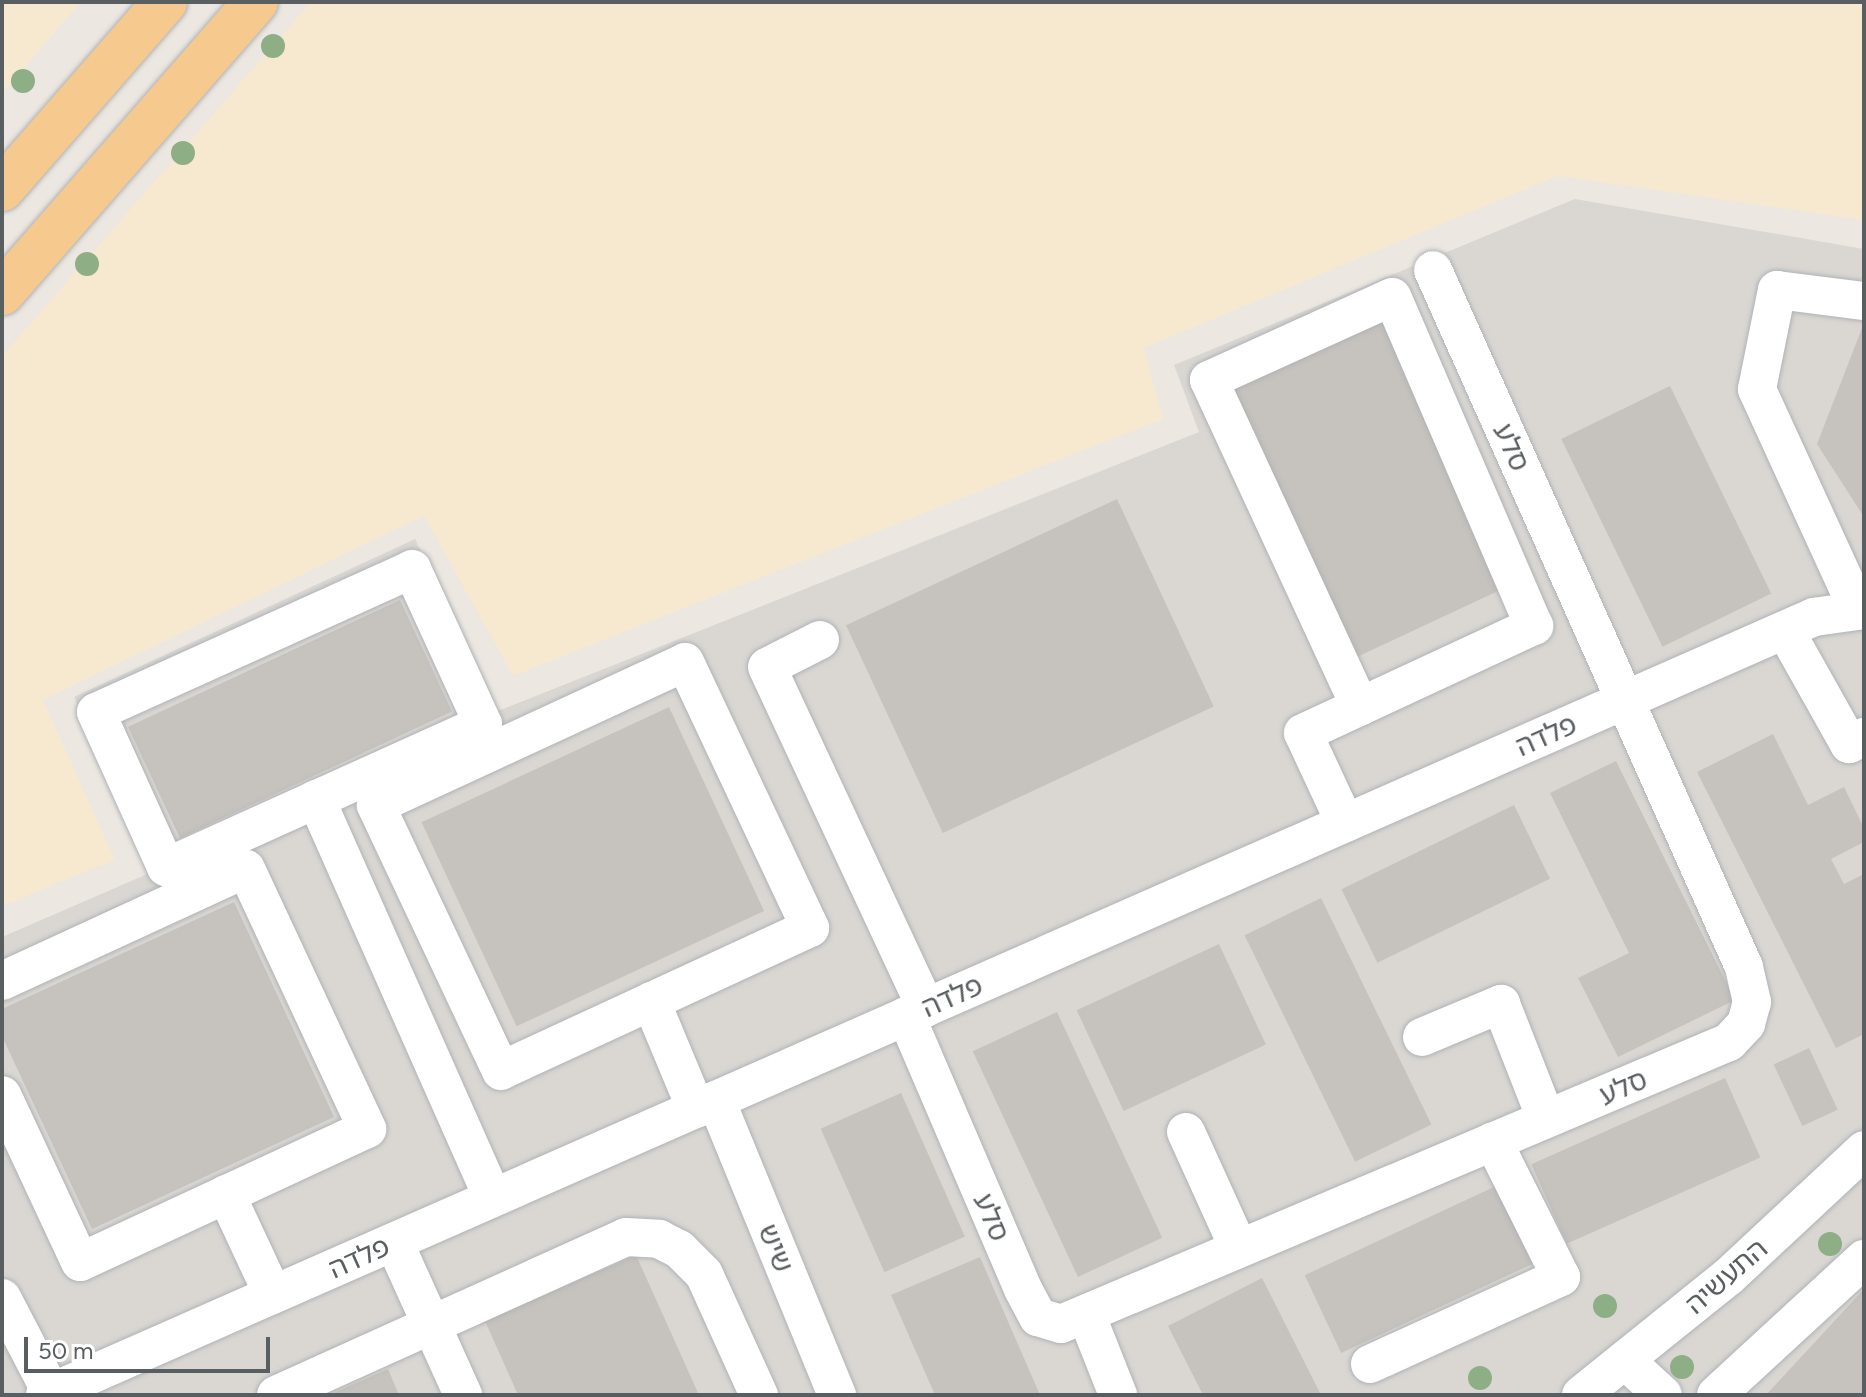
<!DOCTYPE html>
<meta charset="utf-8">
<style>
body{margin:0}
#map{position:relative;width:1866px;height:1397px;overflow:hidden;background:#ece7e1;font-family:Figtree,"Noto Sans Hebrew",sans-serif}
div>[style]{position:absolute}
[style*='--x']{left:calc(var(--x)*1px);top:calc(var(--y)*1px);width:calc(var(--w)*1px);rotate:calc(var(--a)*1deg)}
.industrial>*{inset:0;background:#dad7d3}
.sand>*{inset:0;background:#f7e8d0}
.building>*{inset:0;background:#c6c2bd;transform-origin:0 0}
.roads{filter:drop-shadow(0 0 2px #afb3b6) drop-shadow(0 0 2px #afb3b6)}
.minor>*{height:38px;margin:-19px;padding:0 19px;transform-origin:19px;border-radius:19px;background:#fff}
.highway>*{height:44px;margin:-22px;padding:0 22px;transform-origin:22px;border-radius:22px;background:#f6ca8e}
.trees>*{width:24px;height:24px;margin:-12px;border-radius:50%;background:#8eae85}
span{translate:-50% -50%;white-space:nowrap;text-align:center;line-height:1.15;-webkit-text-stroke:6px #fff;paint-order:stroke}
.street-label{font-size:28px;color:#595e61}
.frame{position:absolute;inset:0;border:4px solid #595e61;pointer-events:none}
.scale{position:absolute;left:24px;top:1337px;width:246px;height:36px;box-sizing:border-box;border:4px solid #595e61;border-top:0;padding-left:10px;font-size:24px;line-height:28px;white-space:nowrap;color:#595e61;-webkit-text-stroke:6px #fff;paint-order:stroke}
</style>
<div id="map">
<div class="industrial">
<div style="clip-path:polygon(1575px 199px,1864px 249px,1864px 1395px,2px 1395px,2px 937px,152px 872px,74px 697px,415px 539px,498px 711px,1199px 432px,1174px 365px)"></div>
</div>
<div class="sand">
<div style="clip-path:polygon(2px 2px,81px 2px,2px 94px)"></div>
<div style="clip-path:polygon(311px 2px,1864px 2px,1864px 220px,1558px 176px,1144px 348px,1163px 419px,513px 676px,424px 516px,43px 700px,115px 860px,2px 906px,2px 356px)"></div>
</div>
<div class="building">
<div style="left:1385px;top:315px;width:298px;height:170px;rotate:65deg"></div>
<div style="clip-path:polygon(1864px 323px,1864px 517px,1817px 444px)"></div>
<div style="left:1670px;top:386px;width:231px;height:121px;rotate:64deg"></div>
<div style="left:1117px;top:499px;width:229px;height:299px;rotate:65deg"></div>
<div style="left:400px;top:600px;width:123px;height:300px;rotate:65deg"></div>
<div style="left:669px;top:707px;width:225px;height:273px;rotate:65deg"></div>
<div style="clip-path:polygon(1773px 734px,1808px 805px,1844px 787px,1864px 828px,1864px 842px,1831px 859px,1844px 884px,1864px 874px,1864px 1034px,1836px 1048px,1697px 772px)"></div>
<div style="clip-path:polygon(1616px 761px,1735px 1000px,1618px 1057px,1578px 978px,1629px 953px,1550px 793px)"></div>
<div style="left:1514px;top:805px;width:82px;height:192px;rotate:64deg"></div>
<div style="left:1321px;top:898px;width:252px;height:85px;rotate:64deg"></div>
<div style="clip-path:polygon(234px 902px,334px 1117px,92px 1229px,2px 1036px,2px 1009px)"></div>
<div style="left:1219px;top:944px;width:111px;height:157px;rotate:65deg"></div>
<div style="left:1057px;top:1012px;width:249px;height:93px;rotate:65deg"></div>
<div style="left:1809px;top:1048px;width:68px;height:39px;rotate:65deg"></div>
<div style="left:1725px;top:1078px;width:87px;height:212px;rotate:66deg"></div>
<div style="left:901px;top:1093px;width:157px;height:88px;rotate:66deg"></div>
<div style="left:1496px;top:1186px;width:86px;height:211px;rotate:65deg"></div>
<div style="clip-path:polygon(636px 1255px,699px 1395px,518px 1395px,485px 1321px)"></div>
<div style="clip-path:polygon(980px 1257px,1040px 1395px,935px 1395px,891px 1295px)"></div>
<div style="clip-path:polygon(1262px 1278px,1321px 1395px,1203px 1395px,1168px 1326px)"></div>
<div style="clip-path:polygon(1864px 1289px,1864px 1395px,1766px 1395px)"></div>
<div style="clip-path:polygon(388px 1369px,399px 1395px,329px 1395px)"></div>
</div>
<div class="roads">
<div class="minor">
<div style="--x:412;--y:569;--w:170;--a:65.4"></div>
<div style="--x:483;--y:724;--w:348;--a:155.7"></div>
<div style="--x:166;--y:867;--w:170;--a:-114.3"></div>
<div style="--x:96;--y:712;--w:347;--a:-24.3"></div>
<div style="--x:1858;--y:610;--w:243;--a:-114.6"></div>
<div style="--x:1757;--y:389;--w:101;--a:-78.6"></div>
<div style="--x:1777;--y:290;--w:88;--a:7.2"></div>
<div style="--x:1785;--y:630;--w:131;--a:60.7"></div>
<div style="--x:1849;--y:744;--w:17;--a:-25"></div>
<div style="--x:820;--y:640;--w:59;--a:153"></div>
<div style="--x:767;--y:667;--w:376;--a:65"></div>
<div style="--x:685;--y:662;--w:294;--a:64.8"></div>
<div style="--x:810;--y:928;--w:340;--a:155.2"></div>
<div style="--x:501;--y:1071;--w:294;--a:-115.2"></div>
<div style="--x:376;--y:805;--w:340;--a:-24.8"></div>
<div style="--x:316;--y:799;--w:436;--a:66.1"></div>
<div style="--x:1345;--y:823;--w:99;--a:-115"></div>
<div style="--x:1303;--y:733;--w:255;--a:-24.9"></div>
<div style="--x:1534;--y:626;--w:358;--a:-113.3"></div>
<div style="--x:1392;--y:297;--w:201;--a:155.6"></div>
<div style="--x:1209;--y:380;--w:360;--a:65.2"></div>
<div style="--x:2;--y:981;--w:268;--a:-24.7"></div>
<div style="--x:246;--y:869;--w:287;--a:65"></div>
<div style="--x:367;--y:1129;--w:316;--a:155.1"></div>
<div style="--x:80;--y:1262;--w:184;--a:-115"></div>
<div style="--x:651;--y:1001;--w:117;--a:67.4"></div>
<div style="--x:906;--y:1016;--w:297;--a:66.8"></div>
<div style="--x:1023;--y:1289;--w:32;--a:62"></div>
<div style="--x:1038;--y:1317;--w:24;--a:17"></div>
<div style="--x:1061;--y:1324;--w:725;--a:-22.89"></div>
<div style="--x:1729;--y:1042;--w:25;--a:-47"></div>
<div style="--x:1746;--y:1024;--w:23;--a:-75"></div>
<div style="--x:1752;--y:1002;--w:36;--a:-103"></div>
<div style="--x:1744;--y:967;--w:763;--a:-114.05"></div>
<div style="--x:1422;--y:1037;--w:86;--a:-22.7"></div>
<div style="--x:1501;--y:1004;--w:123;--a:68.6"></div>
<div style="--x:716;--y:1100;--w:319;--a:67.7"></div>
<div style="--x:1186;--y:1132;--w:128;--a:65.6"></div>
<div style="--x:226;--y:1194;--w:111;--a:65"></div>
<div style="--x:394;--y:1242;--w:168;--a:65.7"></div>
<div style="--x:2;--y:1298;--w:106;--a:62.5"></div>
<div style="--x:1086;--y:1314;--w:87;--a:68.4"></div>
<div style="--x:1626;--y:1361;--w:50;--a:42.6"></div>
<div style="--x:1370;--y:1364;--w:210;--a:-24.5"></div>
<div style="--x:1561;--y:1277;--w:152;--a:-116.6"></div>
<div style="--x:45;--y:1395;--w:1933;--a:-23.74"></div>
<div style="--x:1814;--y:617;--w:50;--a:-8"></div>
<div style="--x:276;--y:1395;--w:384;--a:-24.3"></div>
<div style="--x:626;--y:1237;--w:33;--a:3"></div>
<div style="--x:659;--y:1239;--w:22;--a:27"></div>
<div style="--x:679;--y:1249;--w:35;--a:45"></div>
<div style="--x:704;--y:1274;--w:133;--a:65.6"></div>
<div style="--x:1581;--y:1395;--w:189;--a:-38.8"></div>
<div style="--x:1728;--y:1277;--w:186;--a:-43"></div>
<div style="--x:1716;--y:1395;--w:201;--a:-42.6"></div>
</div>
<div class="highway">
<div style="--x:2;--y:189;--w:248;--a:-48.9"></div>
<div style="--x:2;--y:293;--w:386;--a:-48.9"></div>
</div>
</div>
<div class="trees">
<div style="left:273px;top:46px"></div>
<div style="left:23px;top:81px"></div>
<div style="left:183px;top:153px"></div>
<div style="left:87px;top:264px"></div>
<div style="left:1830px;top:1244px"></div>
<div style="left:1605px;top:1306px"></div>
<div style="left:1682px;top:1367px"></div>
<div style="left:1480px;top:1378px"></div>
</div>
<div class="street-label">
<span style="left:1512px;top:447px;rotate:66deg">סלע</span>
<span style="left:1546px;top:735px;rotate:-24deg">פלדה</span>
<span style="left:952px;top:996px;rotate:-24deg">פלדה</span>
<span style="left:1623px;top:1087px;rotate:-23deg">סלע</span>
<span style="left:992px;top:1217px;rotate:67deg">סלע</span>
<span style="left:776px;top:1248px;rotate:68deg">שיש</span>
<span style="left:359px;top:1257px;rotate:-24deg">פלדה</span>
<span style="left:1726px;top:1276px;rotate:-41deg">התעשיה</span>
</div>
<div class="frame"></div>
<div class="scale">50 m</div>
</div>
